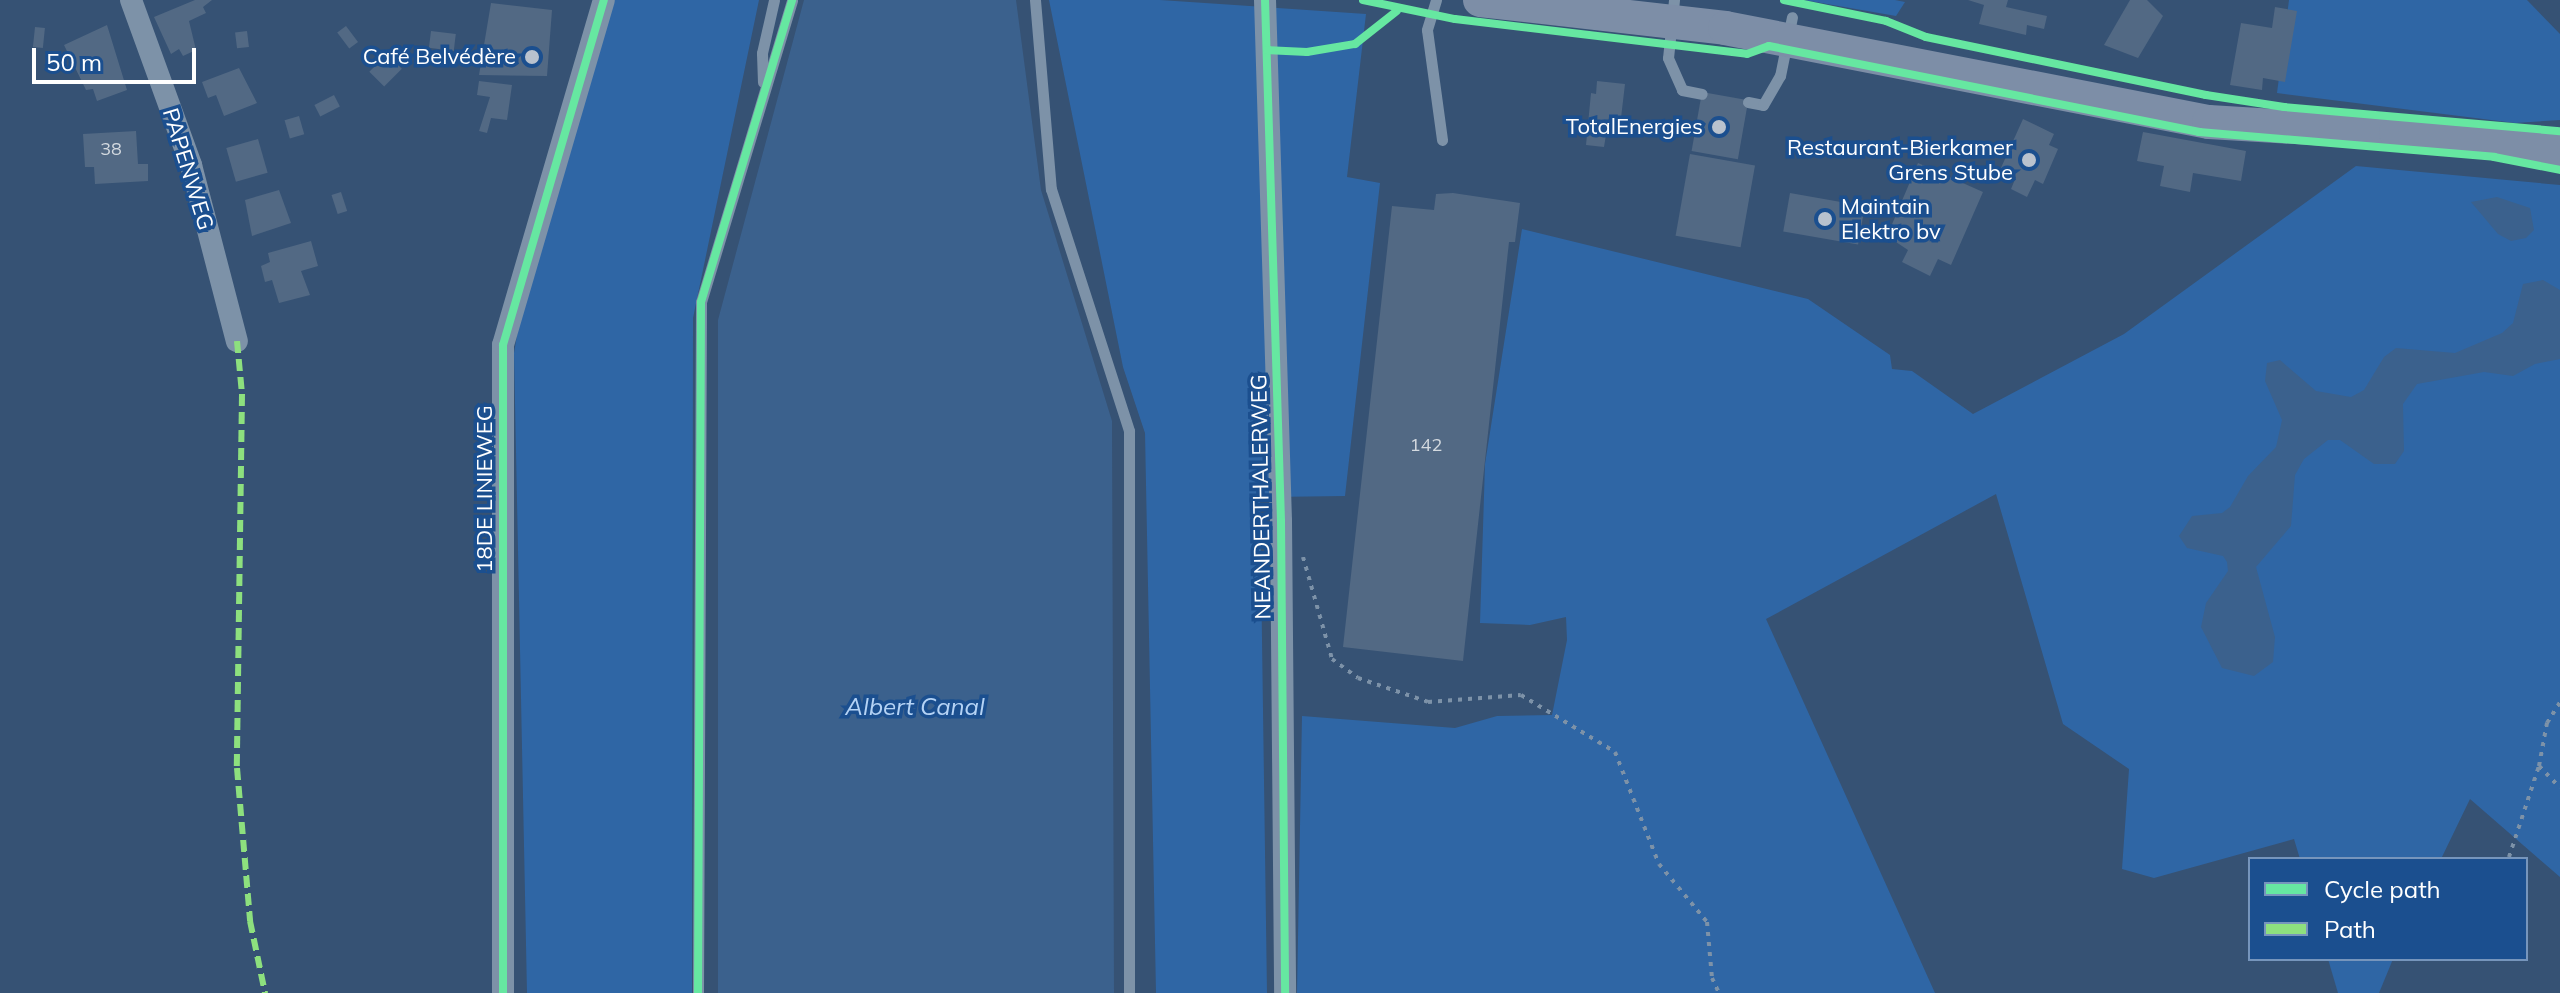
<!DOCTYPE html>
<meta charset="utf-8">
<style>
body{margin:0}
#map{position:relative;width:2560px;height:993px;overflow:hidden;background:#365274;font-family:Mulish,sans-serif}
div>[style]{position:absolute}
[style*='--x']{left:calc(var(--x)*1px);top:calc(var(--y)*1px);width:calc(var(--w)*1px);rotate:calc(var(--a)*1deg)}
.green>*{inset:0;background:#2f66a5}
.water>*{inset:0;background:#3b618d}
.building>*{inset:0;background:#526984;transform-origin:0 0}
.path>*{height:4px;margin-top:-2px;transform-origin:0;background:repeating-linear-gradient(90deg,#7d92a8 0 4px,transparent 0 10px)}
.service>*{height:11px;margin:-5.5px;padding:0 5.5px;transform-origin:5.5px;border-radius:5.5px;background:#7d92a8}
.minor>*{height:22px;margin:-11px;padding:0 11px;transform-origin:11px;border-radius:11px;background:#7d92a8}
.primary>*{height:34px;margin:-17px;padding:0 17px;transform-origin:17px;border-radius:17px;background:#7d8ea7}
.quiet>*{height:6px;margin-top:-3px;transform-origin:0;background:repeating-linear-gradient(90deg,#8de07e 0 12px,transparent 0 18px)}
.cycleway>*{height:8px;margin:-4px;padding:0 4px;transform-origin:4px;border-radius:4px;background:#66e7a1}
.dots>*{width:22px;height:22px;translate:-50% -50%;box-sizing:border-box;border:4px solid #1b4f8f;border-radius:50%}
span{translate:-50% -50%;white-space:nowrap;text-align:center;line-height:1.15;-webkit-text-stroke:7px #1b4f8f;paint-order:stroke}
.number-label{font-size:18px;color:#d4dae0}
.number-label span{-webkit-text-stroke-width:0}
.poi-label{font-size:22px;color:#fff}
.right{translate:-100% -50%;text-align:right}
.left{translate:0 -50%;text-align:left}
.street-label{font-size:22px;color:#fff}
.water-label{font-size:24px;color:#b5d3f5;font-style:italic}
.legend{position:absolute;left:2248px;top:857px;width:280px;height:104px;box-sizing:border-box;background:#1b4f8f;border:2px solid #7695bc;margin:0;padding:10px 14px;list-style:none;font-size:24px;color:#fff}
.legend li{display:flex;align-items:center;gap:16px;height:40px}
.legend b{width:40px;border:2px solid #7695bc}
.scale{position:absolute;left:32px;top:48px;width:164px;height:36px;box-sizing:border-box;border:4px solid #fff;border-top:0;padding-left:10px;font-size:24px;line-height:28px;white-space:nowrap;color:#fff;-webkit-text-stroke:6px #1b4f8f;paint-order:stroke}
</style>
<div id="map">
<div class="green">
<div style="clip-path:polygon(609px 0,759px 0,693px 318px,692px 993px,527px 993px,514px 353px,526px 282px)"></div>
<div style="clip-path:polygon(1049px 0,1160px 0,1366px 14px,1347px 177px,1380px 183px,1345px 496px,1260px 497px,1267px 993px,1156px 993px,1145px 433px,1123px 367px)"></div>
<div style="clip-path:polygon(1804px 0,1895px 0,1905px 2px,1896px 16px)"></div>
<div style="clip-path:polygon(2289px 0,2527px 0,2560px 34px,2560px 120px,2515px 123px,2277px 93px)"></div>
<div style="clip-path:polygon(2356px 166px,2560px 185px,2560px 877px,2470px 799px,2441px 859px,2300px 859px,2294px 839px,2154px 878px,2122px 869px,2129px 769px,2063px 724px,1996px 494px,1766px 619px,1935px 993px,1297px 993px,1302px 716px,1455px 728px,1497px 716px,1552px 715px,1567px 640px,1566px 617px,1530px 625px,1480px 623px,1485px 464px,1522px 229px,1808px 299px,1890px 355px,1892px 369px,1912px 371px,1973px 414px,2124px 334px)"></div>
<div style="clip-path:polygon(2328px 959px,2393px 959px,2379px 993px,2338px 993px)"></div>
</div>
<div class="water">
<div style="clip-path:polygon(804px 0,1016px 0,1041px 190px,1112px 421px,1114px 993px,718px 993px,718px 320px)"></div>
<div style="clip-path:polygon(2497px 197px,2530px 208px,2534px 230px,2526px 238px,2511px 241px,2498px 234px,2471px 202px)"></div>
<div style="clip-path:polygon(2543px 280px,2560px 290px,2560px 359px,2535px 364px,2513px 376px,2484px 372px,2417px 384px,2403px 404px,2404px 451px,2395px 464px,2374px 464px,2340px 440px,2328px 440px,2304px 459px,2295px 475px,2291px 526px,2256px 567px,2275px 637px,2273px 662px,2254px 676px,2222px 668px,2201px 627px,2206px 603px,2228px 571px,2227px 562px,2223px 556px,2187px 548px,2179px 536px,2192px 516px,2222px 513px,2230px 507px,2248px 476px,2276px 447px,2282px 420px,2265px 381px,2267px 363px,2280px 360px,2316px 391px,2351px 397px,2364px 390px,2384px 357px,2396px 348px,2455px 353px,2502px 333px,2513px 323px,2523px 284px)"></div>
</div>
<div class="building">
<div style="clip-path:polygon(195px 0,212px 0,203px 7px,206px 13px,189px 21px,196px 50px,183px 56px,179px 49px,171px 54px,154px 17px)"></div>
<div style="clip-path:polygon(1968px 0,2008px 0,2006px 7px,2047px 16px,2044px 29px,2027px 25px,2026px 35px,1979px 24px,1984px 5px)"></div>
<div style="clip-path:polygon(2130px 0,2147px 0,2163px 16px,2138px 58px,2104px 45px)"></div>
<div style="clip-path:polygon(491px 3px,552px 10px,547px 76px,479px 75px)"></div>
<div style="clip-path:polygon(2275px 7px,2297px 11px,2285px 82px,2263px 78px,2262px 90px,2230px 85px,2241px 23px,2272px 28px)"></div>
<div style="clip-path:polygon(107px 25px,127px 90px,97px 101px,93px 89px,86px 90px,64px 45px)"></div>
<div style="left:346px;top:26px;width:20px;height:11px;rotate:53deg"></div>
<div style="left:35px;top:27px;width:10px;height:20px;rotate:6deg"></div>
<div style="left:247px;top:31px;width:16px;height:12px;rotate:83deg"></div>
<div style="left:431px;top:31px;width:25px;height:17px;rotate:7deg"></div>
<div style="left:387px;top:54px;width:21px;height:25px;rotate:45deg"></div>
<div style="clip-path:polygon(239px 68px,257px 103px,224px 116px,216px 95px,208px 98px,202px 82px)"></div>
<div style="clip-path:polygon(479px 81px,512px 85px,507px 120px,491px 118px,487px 133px,479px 131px,490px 97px,477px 95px)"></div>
<div style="clip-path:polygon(1597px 81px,1625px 84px,1621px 118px,1609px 117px,1604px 147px,1586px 145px,1591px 93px,1596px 94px)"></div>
<div style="left:1702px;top:92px;width:47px;height:60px;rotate:10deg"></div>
<div style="left:334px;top:95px;width:13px;height:22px;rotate:63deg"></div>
<div style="left:299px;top:116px;width:19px;height:15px;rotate:74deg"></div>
<div style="clip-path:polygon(2023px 119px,2054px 134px,2049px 145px,2058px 149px,2043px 184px,2035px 180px,2027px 197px,2011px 189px,2016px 177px,2000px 170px)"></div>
<div style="clip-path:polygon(136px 131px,138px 164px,148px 164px,148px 181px,95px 184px,94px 167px,85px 167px,83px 134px)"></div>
<div style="clip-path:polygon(2143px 132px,2246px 151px,2241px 181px,2193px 173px,2190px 192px,2160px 186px,2164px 166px,2137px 161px)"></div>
<div style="left:258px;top:139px;width:35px;height:33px;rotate:74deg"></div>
<div style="left:1690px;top:154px;width:66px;height:83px;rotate:10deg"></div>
<div style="clip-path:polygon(1918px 163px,1983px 192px,1951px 265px,1938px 259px,1930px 276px,1902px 262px,1908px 250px,1887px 236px)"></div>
<div style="clip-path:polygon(279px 190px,291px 223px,252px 236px,245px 200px)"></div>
<div style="left:341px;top:192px;width:20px;height:10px;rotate:72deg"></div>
<div style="clip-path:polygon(1453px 193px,1520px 203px,1515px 242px,1509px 242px,1463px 661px,1343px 647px,1392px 206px,1434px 210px,1436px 194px)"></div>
<div style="left:1790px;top:193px;width:76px;height:39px;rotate:10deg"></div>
<div style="clip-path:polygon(311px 241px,318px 266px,301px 271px,310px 295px,279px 303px,272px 280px,265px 282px,261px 266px,270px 262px,268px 253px)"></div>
</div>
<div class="path">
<div style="--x:1303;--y:557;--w:106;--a:74.1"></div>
<div style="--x:1332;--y:659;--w:32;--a:36"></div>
<div style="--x:1358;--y:678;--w:74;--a:18.9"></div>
<div style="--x:1428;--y:702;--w:93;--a:-4.3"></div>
<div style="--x:1521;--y:695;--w:110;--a:31.2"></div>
<div style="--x:1615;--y:752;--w:120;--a:68.6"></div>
<div style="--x:1659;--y:864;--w:75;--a:50.4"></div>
<div style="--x:1707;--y:922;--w:56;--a:84.9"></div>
<div style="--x:1712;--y:978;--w:17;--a:65"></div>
<div style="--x:2539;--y:766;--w:30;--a:46"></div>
<div style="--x:2509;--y:857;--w:96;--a:-71.8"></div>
<div style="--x:2539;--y:766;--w:44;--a:-79.5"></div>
<div style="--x:2547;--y:723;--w:25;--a:-58"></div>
</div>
<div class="service">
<div style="--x:1035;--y:0;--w:190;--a:85.2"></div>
<div style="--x:1051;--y:189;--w:254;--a:72.1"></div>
<div style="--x:1129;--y:431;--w:562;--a:90"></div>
<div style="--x:1436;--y:0;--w:31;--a:107"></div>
<div style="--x:1427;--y:30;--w:111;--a:82.2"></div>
<div style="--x:1674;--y:0;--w:58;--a:95.9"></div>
<div style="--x:1668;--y:58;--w:35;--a:66"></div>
<div style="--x:1682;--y:90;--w:20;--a:11"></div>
<div style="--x:763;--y:82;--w:29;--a:-92"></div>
<div style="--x:762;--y:53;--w:54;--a:-77.2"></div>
<div style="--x:1748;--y:102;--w:15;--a:11"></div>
<div style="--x:1763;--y:105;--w:34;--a:-60"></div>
<div style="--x:1780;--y:76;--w:60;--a:-78.5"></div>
<div style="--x:698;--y:993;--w:691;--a:-89.75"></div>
<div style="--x:701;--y:302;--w:315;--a:-73.2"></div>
</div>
<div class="minor">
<div style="--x:131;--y:0;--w:176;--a:70"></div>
<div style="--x:191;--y:165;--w:182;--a:75.4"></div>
<div style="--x:1265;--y:0;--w:521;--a:88.24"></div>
<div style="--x:1281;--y:521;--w:472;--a:89.5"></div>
<div style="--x:503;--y:993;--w:648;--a:-90"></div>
<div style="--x:503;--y:345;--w:359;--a:-73.7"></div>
</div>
<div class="primary">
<div style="--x:1480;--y:0;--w:247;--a:6.5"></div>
<div style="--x:1725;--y:28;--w:493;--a:11"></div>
<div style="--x:2209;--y:122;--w:187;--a:3.4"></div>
<div style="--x:2396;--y:133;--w:165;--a:5.9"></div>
</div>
<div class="quiet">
<div style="--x:237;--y:341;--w:53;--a:84.6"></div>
<div style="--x:242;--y:394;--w:374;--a:90.8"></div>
<div style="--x:237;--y:768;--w:154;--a:85.1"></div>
<div style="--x:250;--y:921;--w:74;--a:78.2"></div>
</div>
<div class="cycleway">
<div style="--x:1265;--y:0;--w:521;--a:88.24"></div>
<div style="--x:1281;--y:521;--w:472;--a:89.5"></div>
<div style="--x:1363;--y:0;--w:94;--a:11.7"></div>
<div style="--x:1455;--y:19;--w:294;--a:6.8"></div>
<div style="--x:1747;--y:54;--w:23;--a:-20"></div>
<div style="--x:1769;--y:46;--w:439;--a:11.3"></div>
<div style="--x:2199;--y:132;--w:296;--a:4.8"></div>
<div style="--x:2494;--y:157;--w:67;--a:11.1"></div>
<div style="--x:1784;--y:0;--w:104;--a:11.6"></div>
<div style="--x:1886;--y:21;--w:43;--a:21.8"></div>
<div style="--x:1926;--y:37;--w:286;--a:11.7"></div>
<div style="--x:2206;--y:95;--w:79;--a:8.7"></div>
<div style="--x:2284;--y:107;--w:277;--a:5"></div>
<div style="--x:1267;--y:50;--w:40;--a:2.9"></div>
<div style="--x:1307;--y:52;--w:49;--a:-9.5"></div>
<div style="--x:1355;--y:44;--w:53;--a:-38.2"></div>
<div style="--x:503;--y:993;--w:648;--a:-90"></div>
<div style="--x:503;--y:345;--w:359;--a:-73.7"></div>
<div style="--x:698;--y:993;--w:691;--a:-89.75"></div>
<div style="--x:701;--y:302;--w:315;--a:-73.2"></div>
</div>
<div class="dots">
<div style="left:532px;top:57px;background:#b9c2ce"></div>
<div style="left:1719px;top:127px;background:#b9c2ce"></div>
<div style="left:2029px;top:160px;background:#b9c2ce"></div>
<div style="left:1825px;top:219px;background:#b9c2ce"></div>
</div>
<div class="number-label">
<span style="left:111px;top:149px">38</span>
<span style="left:1426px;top:445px">142</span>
</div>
<div class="poi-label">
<span class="right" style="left:516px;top:57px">Café Belvédère</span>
<span class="right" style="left:1703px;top:127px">TotalEnergies</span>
<span class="right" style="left:2013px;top:160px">Restaurant-Bierkamer<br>Grens Stube</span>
<span class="left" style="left:1841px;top:219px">Maintain<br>Elektro bv</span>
</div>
<div class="street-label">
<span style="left:188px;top:169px;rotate:73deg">PAPENWEG</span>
<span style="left:485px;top:489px;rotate:-90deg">18DE LINIEWEG</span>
<span style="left:1261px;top:497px;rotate:-91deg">NEANDERTHALERWEG</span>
</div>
<div class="water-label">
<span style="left:915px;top:707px">Albert Canal</span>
</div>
<ul class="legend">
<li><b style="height:10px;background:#66e7a1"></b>Cycle path</li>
<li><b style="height:10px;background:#8de07e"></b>Path</li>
</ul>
<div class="scale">50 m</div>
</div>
